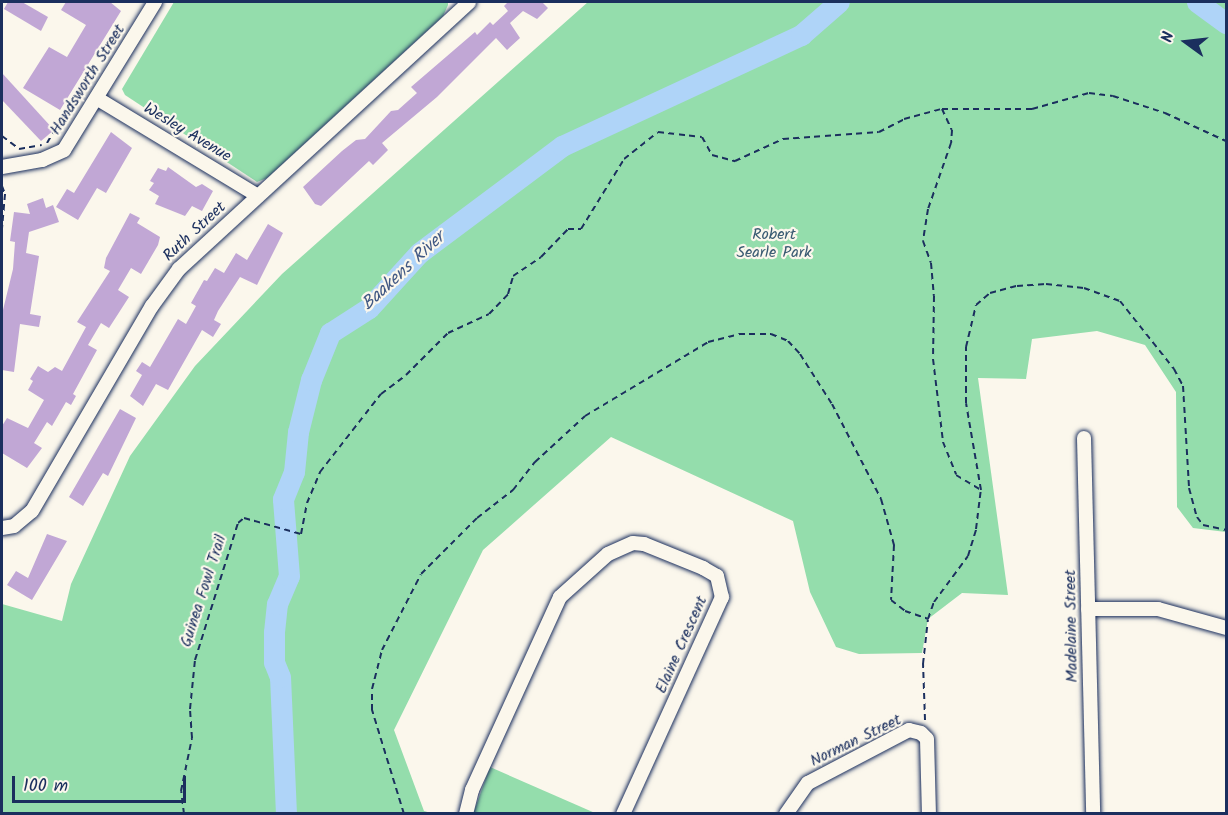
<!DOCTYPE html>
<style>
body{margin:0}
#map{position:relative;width:1228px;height:815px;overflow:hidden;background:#fbf7ec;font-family:Kalam,sans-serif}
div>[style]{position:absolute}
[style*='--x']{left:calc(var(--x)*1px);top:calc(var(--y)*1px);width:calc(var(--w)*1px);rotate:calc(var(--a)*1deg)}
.green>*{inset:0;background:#94ddac}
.river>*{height:21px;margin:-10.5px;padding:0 10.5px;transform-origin:10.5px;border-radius:10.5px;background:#afd4f8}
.building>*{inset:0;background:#c1a7d5}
.path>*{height:2px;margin-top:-1px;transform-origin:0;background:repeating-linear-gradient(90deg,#1b2f5e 0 6px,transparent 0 10.5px)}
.roads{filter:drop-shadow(0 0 2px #1b2f5e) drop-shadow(0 0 2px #1b2f5e)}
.street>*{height:14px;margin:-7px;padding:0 7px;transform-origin:7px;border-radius:7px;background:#fbf7ec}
span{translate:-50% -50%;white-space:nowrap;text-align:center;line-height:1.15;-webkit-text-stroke:4.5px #fbf7ec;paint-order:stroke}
.street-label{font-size:16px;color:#1b2f5e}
.park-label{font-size:16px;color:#395a72}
.water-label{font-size:18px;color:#405884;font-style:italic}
.frame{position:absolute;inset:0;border:3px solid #1b2f5e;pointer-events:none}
.north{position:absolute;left:1156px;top:12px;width:60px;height:60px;-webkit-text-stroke:4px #fbf7ec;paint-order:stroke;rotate:285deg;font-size:16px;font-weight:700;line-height:24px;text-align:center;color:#1b2f5e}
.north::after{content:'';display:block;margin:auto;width:21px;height:27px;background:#1b2f5e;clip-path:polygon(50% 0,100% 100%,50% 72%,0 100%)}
.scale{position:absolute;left:12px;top:776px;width:174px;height:27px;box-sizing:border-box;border:3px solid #1b2f5e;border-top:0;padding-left:8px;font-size:18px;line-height:21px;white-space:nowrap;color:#1b2f5e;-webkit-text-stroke:4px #fbf7ec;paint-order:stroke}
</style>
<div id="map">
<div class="green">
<div style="clip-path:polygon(174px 2px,448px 2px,448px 5px,443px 16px,267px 178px,257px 182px,125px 95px,122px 89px)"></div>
<div style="clip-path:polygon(588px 2px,1226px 2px,1226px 532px,1193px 528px,1177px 507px,1176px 392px,1145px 345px,1097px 331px,1032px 339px,1026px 379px,978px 378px,1008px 595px,962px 593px,928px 619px,922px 653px,859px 654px,836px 647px,810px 592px,793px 521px,611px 437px,483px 550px,394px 730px,424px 811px,431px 813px,2px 813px,2px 604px,62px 621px,71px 584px,130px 456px,195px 366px,282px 274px)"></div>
<div style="clip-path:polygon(490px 767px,595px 813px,473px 814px)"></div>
</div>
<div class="river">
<div style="--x:1197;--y:2;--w:36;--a:36"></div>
<div style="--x:286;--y:814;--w:137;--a:-92.5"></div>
<div style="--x:280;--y:677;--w:16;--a:-112"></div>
<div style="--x:274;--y:662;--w:30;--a:-90"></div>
<div style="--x:274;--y:632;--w:28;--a:-84"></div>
<div style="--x:277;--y:604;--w:30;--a:-67"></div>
<div style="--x:289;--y:576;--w:77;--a:-94.5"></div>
<div style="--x:283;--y:499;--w:29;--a:-68"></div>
<div style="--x:294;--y:472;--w:40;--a:-84.3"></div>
<div style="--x:298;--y:432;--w:54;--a:-76"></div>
<div style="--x:311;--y:380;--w:51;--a:-68"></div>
<div style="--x:330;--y:333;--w:46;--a:-32.7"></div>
<div style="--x:369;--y:308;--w:74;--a:-47.7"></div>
<div style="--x:419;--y:253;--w:179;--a:-36.8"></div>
<div style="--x:562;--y:146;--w:264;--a:-24.9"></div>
<div style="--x:801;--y:35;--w:50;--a:-41"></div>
</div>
<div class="building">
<div style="clip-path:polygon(8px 2px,22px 2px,48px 17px,41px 31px,4px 9px)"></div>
<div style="clip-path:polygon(66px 2px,110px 2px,121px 11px,60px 110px,23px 88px,49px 47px,67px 57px,86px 25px,61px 10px)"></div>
<div style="clip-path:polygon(508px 2px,542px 2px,548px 8px,537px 19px,523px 11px,510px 23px,520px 38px,507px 50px,496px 38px,437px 97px,382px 143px,388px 150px,373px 165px,369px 161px,321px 206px,315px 204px,303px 187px,342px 151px,356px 140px,365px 139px,391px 111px,398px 110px,417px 93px,411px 87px,475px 32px,477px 35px,490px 22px,493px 25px,508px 11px,504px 6px)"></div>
<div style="clip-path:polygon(2px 73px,54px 130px,41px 141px,2px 100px)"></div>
<div style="clip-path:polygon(111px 132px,132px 148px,106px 193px,97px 188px,78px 220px,56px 207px,67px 189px,74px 193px)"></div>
<div style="clip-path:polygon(168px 167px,196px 187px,202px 184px,213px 191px,202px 211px,192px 206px,185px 216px,155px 204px,159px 196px,149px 190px,154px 183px,150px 181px,158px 168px,166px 171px)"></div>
<div style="clip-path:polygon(43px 198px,46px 208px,53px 205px,59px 222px,29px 232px,26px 253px,39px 256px,30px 314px,41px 316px,39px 327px,20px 324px,14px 372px,2px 370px,2px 314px,13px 269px,15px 242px,10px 241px,14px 212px,30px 214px,27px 204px)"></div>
<div style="clip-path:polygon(130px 213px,140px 218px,137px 223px,160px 237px,158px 245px,141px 274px,131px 268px,118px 290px,129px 297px,109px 328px,101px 323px,88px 345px,97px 350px,73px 394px,76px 396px,71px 405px,66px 402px,52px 426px,47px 422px,34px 443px,42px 448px,27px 468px,2px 453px,2px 426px,7px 418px,28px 428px,44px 400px,28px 390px,33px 381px,30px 379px,38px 366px,48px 372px,55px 367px,62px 371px,86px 327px,77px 322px,110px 271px,104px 268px,106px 258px)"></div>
<div style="clip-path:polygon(268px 224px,283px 233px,257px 285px,240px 277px,218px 311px,214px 320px,221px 324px,213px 337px,202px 330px,168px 390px,156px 384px,143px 406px,130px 396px,142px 375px,136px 371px,142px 362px,150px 367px,178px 319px,186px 324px,196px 306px,191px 303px,204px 280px,207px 281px,215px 268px,224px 273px,236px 253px,247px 260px)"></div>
<div style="clip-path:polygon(120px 409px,136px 418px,108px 476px,103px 473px,83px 506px,69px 497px)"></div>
<div style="clip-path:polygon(47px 534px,67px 541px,32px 600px,7px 585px,16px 571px,28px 578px)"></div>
</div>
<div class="path">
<div style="--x:942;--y:109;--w:23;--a:65"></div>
<div style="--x:952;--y:130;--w:13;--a:94"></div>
<div style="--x:951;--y:143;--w:70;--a:109.2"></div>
<div style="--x:928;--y:209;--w:32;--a:99"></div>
<div style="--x:923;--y:241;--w:23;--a:70"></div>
<div style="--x:931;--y:263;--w:33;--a:85"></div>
<div style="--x:934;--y:296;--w:63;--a:90.9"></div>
<div style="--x:933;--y:359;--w:84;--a:83.1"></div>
<div style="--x:943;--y:442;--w:35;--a:68"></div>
<div style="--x:956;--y:475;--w:29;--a:31"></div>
<div style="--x:2;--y:136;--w:21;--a:37"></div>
<div style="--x:19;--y:149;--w:23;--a:-10"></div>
<div style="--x:47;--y:143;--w:94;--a:-59.9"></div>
<div style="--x:2;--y:186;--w:9;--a:69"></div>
<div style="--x:5;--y:194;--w:35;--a:95"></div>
<div style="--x:925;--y:720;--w:56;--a:-92"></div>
<div style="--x:923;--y:664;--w:45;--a:-83.7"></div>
<div style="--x:928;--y:619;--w:18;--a:-71"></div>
<div style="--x:934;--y:602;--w:57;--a:-53.5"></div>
<div style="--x:968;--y:556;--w:28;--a:-73"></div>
<div style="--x:976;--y:529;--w:39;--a:-83"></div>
<div style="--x:981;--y:490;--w:88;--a:-99.8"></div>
<div style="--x:966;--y:403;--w:56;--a:-90"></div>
<div style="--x:966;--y:347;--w:43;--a:-76.6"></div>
<div style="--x:976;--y:305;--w:18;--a:-41"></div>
<div style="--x:990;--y:293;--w:28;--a:-15"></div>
<div style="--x:1017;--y:286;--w:29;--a:-4"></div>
<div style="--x:1046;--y:284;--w:38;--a:6"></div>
<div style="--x:1084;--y:288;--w:38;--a:20"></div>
<div style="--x:1120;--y:301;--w:87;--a:51.5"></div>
<div style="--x:1174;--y:369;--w:19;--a:62"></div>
<div style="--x:1183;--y:386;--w:102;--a:86.6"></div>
<div style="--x:1189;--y:488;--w:30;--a:75"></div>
<div style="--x:1197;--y:517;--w:10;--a:53"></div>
<div style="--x:1203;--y:525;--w:24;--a:12"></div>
<div style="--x:184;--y:814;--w:23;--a:-97"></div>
<div style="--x:181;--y:791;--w:54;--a:-78.3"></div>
<div style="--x:192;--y:738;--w:29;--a:-94"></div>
<div style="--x:190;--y:709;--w:49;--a:-84.2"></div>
<div style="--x:195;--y:660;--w:144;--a:-72.6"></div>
<div style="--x:238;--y:523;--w:8;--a:-40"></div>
<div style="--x:244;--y:518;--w:59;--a:15.7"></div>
<div style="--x:301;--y:534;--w:32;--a:-79"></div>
<div style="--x:307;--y:503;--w:34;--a:-67"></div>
<div style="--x:320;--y:472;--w:99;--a:-52"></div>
<div style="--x:381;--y:394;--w:31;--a:-37"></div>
<div style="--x:406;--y:375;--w:59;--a:-45"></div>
<div style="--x:448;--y:333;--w:45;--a:-24.9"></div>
<div style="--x:489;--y:314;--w:28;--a:-46"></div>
<div style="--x:508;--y:294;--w:19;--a:-74"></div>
<div style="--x:513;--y:276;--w:34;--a:-34"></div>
<div style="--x:541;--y:257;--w:39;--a:-46"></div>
<div style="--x:568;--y:229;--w:13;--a:0"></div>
<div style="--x:581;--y:229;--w:82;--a:-58.4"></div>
<div style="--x:624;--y:159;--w:43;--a:-38.5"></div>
<div style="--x:658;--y:132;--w:44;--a:6.5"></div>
<div style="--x:702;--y:137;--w:21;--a:61"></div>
<div style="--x:712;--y:155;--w:24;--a:15"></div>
<div style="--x:735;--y:161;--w:53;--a:-24.6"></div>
<div style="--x:783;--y:139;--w:96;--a:-4.2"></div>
<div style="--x:879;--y:132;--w:28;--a:-27"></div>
<div style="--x:904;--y:119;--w:39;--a:-15"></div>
<div style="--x:942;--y:109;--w:90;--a:0"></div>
<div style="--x:1032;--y:109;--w:59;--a:-15.7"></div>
<div style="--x:1089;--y:93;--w:24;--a:7"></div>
<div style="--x:1113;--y:96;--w:55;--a:18.1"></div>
<div style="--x:1165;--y:113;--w:67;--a:24.7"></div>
<div style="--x:404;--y:814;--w:109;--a:-107.1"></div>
<div style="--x:372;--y:710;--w:21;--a:-90"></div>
<div style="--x:372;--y:689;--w:40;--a:-75.6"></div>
<div style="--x:382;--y:650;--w:85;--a:-62.8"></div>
<div style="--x:421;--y:574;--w:79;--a:-45"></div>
<div style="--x:477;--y:518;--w:46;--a:-37.9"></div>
<div style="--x:513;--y:490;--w:36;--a:-52"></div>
<div style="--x:535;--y:462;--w:68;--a:-42.6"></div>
<div style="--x:585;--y:416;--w:144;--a:-31"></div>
<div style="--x:708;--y:342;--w:32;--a:-14"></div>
<div style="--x:739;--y:334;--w:32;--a:0"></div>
<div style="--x:771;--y:334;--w:18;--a:22"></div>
<div style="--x:788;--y:341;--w:18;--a:47"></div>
<div style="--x:800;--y:354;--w:59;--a:57.4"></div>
<div style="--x:832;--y:404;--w:107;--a:62.7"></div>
<div style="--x:881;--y:499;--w:48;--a:74.2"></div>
<div style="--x:894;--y:545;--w:55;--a:93.1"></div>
<div style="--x:891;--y:600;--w:18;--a:38"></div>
<div style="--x:905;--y:611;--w:24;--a:19"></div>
</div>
<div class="roads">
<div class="street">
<div style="--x:98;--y:99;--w:187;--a:31.2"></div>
<div style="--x:2;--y:167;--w:41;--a:-9.9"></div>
<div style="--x:42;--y:160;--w:24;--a:-24"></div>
<div style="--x:64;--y:150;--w:174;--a:-58.4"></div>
<div style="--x:1084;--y:438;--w:376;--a:88.6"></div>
<div style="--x:2;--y:528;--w:12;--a:-9"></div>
<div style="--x:14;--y:526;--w:23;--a:-40"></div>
<div style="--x:32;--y:511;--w:238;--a:-59.7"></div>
<div style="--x:152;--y:306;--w:46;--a:-53.9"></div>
<div style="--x:179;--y:269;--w:394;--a:-42.6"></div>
<div style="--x:1088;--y:609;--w:70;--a:0"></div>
<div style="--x:1158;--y:609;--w:71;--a:15.6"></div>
<div style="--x:466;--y:814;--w:25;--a:-76"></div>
<div style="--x:472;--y:790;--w:212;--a:-65.5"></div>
<div style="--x:560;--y:597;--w:64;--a:-41.9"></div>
<div style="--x:608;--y:554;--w:27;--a:-24"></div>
<div style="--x:633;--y:543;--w:11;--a:5"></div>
<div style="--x:644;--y:544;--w:64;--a:22.1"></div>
<div style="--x:703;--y:568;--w:16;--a:30"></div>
<div style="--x:717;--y:576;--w:22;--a:77"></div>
<div style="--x:722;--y:597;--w:239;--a:114.5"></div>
<div style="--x:786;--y:814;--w:38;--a:-55"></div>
<div style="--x:808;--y:783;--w:114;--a:-27.7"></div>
<div style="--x:909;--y:730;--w:12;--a:14"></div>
<div style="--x:921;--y:733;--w:8;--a:45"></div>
<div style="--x:927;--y:739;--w:75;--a:88.5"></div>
</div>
</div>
<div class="street-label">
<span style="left:88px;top:80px;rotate:-58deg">Handsworth Street</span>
<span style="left:187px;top:133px;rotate:31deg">Wesley Avenue</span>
<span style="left:195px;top:232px;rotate:-43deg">Ruth Street</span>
<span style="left:204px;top:591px;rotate:-72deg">Guinea Fowl Trail</span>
<span style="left:1072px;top:626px;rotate:-91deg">Madelaine Street</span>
<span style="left:682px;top:645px;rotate:-66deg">Elaine Crescent</span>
<span style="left:856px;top:741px;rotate:-26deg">Norman Street</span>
</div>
<div class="park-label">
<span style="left:774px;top:244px">Robert<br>Searle Park</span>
</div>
<div class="water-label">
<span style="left:404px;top:272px;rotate:-43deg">Baakens River</span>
</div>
<div class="frame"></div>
<div class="north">N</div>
<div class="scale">100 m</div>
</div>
